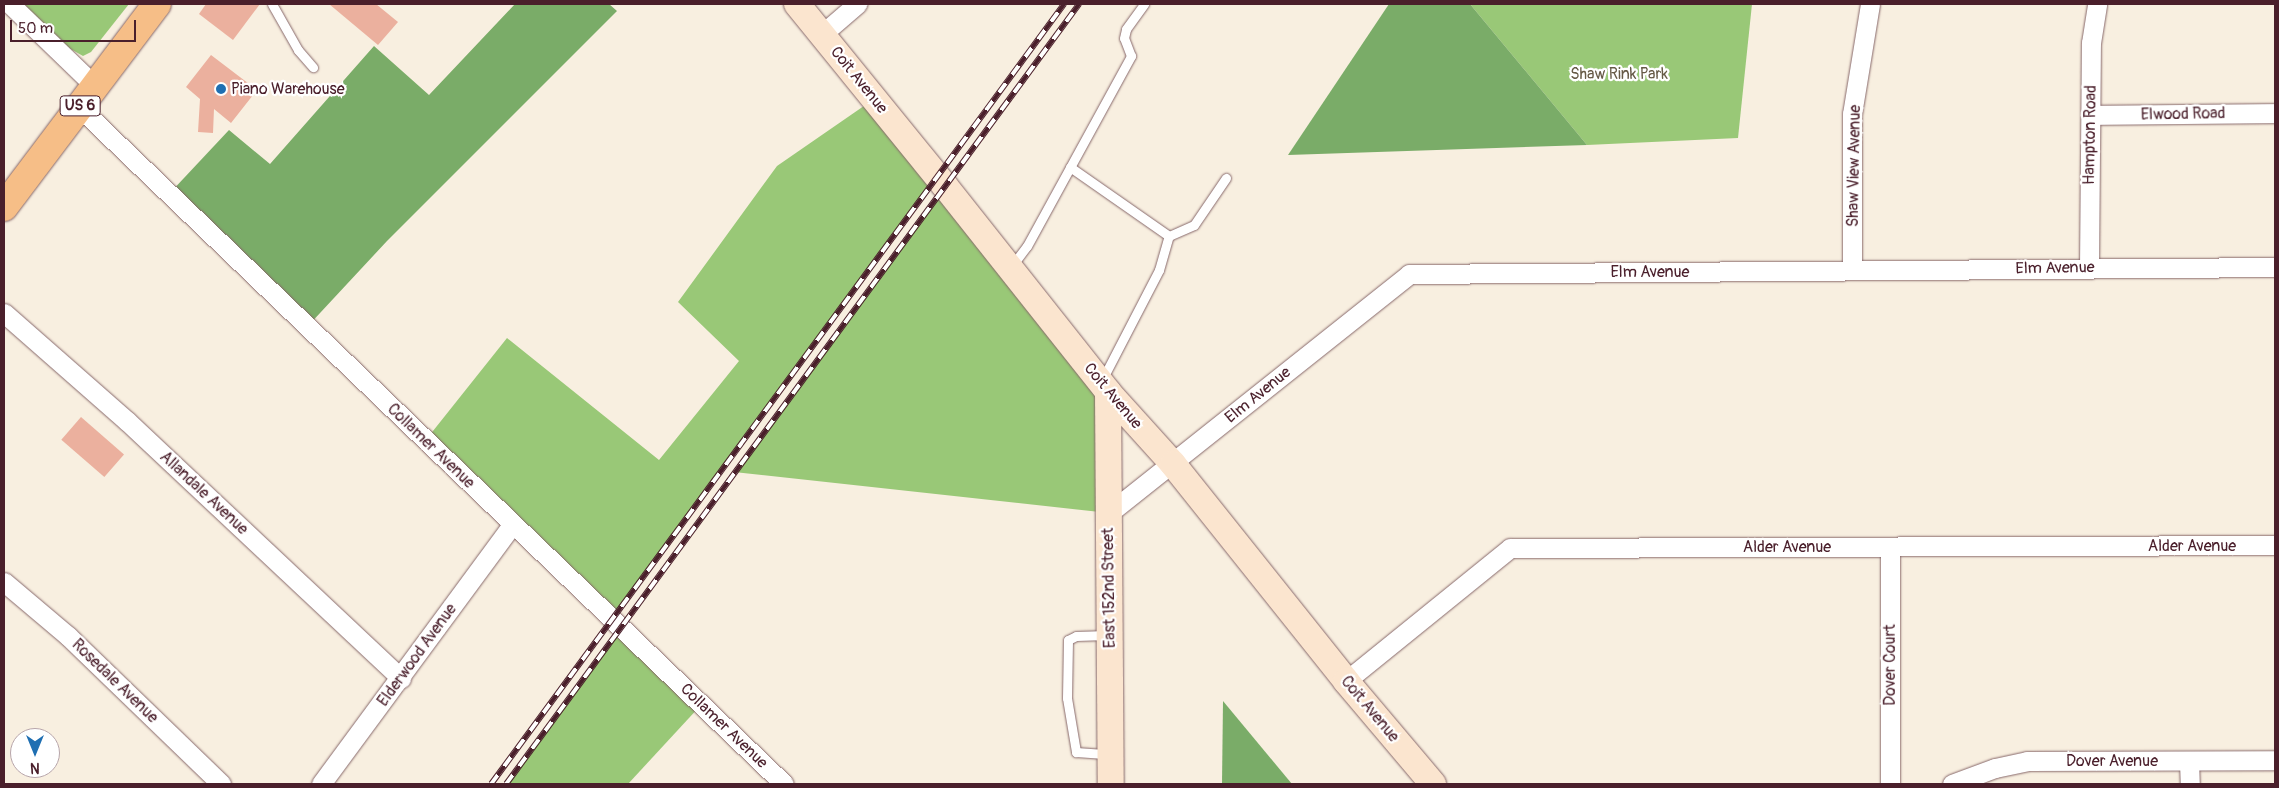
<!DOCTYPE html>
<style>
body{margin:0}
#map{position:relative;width:2279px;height:788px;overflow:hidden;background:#f8efe0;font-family:Pangolin,sans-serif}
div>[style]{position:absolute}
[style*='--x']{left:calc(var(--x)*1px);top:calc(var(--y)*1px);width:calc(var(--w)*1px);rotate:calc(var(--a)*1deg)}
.green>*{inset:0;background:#99c877}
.forest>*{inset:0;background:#7aac68}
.building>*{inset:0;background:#ebb09e;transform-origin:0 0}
.roads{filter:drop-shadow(0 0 1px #87686a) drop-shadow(0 0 1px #87686a)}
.lane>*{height:9px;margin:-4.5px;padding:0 4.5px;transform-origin:4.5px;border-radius:4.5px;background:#fff}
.street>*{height:19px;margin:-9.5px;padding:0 9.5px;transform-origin:9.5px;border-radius:9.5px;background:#fff}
.secondary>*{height:26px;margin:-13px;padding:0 13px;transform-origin:13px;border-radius:13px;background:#fbe5cf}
.primary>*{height:28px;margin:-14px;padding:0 14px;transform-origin:14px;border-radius:14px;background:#f6be87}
.rail>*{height:5.5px;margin-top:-2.75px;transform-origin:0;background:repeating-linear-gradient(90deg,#fff 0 11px,#4a1f2b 0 22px);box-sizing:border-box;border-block:1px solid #4a1f2b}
.dots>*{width:14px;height:14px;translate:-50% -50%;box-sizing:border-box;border:2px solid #fff;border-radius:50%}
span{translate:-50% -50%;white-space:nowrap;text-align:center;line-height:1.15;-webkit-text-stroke:4.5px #fff;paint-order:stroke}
.shield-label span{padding:1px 4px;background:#fff;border:1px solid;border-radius:4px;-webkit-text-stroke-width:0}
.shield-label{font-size:15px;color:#4a1f2b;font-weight:700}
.park-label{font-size:16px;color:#665a46}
.street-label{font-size:16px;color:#4a1f2b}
.poi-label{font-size:16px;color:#4a1f2b}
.left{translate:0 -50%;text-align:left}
.frame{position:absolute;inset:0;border:5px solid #4a1f2b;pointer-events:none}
.north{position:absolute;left:10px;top:728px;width:50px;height:50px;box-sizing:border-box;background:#fff;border:1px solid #b7a5aa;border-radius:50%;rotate:180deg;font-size:14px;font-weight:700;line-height:20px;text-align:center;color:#4a1f2b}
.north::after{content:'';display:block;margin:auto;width:18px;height:22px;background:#1f6fb2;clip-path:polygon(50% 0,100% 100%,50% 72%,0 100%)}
.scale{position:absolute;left:10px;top:20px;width:126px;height:22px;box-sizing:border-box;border:2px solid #4a1f2b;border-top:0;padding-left:6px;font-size:15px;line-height:18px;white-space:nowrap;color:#4a1f2b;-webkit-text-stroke:4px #fff;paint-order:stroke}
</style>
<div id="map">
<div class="green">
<div style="clip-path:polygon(20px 4px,129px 4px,91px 52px,83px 56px,67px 47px)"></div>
<div style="clip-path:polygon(1470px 4px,1752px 4px,1738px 138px,1587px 145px)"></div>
<div style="clip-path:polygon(874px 99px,936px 174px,920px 201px,612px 619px,425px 441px,507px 338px,659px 460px,739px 361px,678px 302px,777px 166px)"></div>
<div style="clip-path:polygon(945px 186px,1108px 392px,1109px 513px,734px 472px)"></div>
<div style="clip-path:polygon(622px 629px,701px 705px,628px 784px,506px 784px,605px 648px)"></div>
</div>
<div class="forest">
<div style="clip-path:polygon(515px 4px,609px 4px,617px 11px,387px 241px,307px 327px,169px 194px,229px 130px,270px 164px,374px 46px,429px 95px)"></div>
<div style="clip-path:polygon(1389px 4px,1470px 4px,1587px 145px,1288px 155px)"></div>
<div style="clip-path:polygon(1223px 701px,1292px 784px,1222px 784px)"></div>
</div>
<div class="building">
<div style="clip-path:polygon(206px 4px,260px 4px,233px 40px,199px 14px)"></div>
<div style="clip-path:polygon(329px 4px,376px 4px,398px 22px,378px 45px)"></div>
<div style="clip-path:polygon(211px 55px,257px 90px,231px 123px,214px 109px,213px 133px,198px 132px,200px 99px,186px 87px)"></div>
<div style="left:81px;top:417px;width:57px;height:30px;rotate:41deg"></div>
</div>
<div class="roads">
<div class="lane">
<div style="--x:272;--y:4;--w:53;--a:60.5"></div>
<div style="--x:298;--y:50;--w:23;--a:49"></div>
<div style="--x:1070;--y:167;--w:121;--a:34.9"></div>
<div style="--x:1011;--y:267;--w:26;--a:-53"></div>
<div style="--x:1027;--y:246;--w:217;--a:-61.3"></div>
<div style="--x:1131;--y:56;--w:19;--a:-111"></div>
<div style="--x:1124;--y:38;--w:9;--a:-77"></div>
<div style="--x:1126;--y:29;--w:31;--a:-54"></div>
<div style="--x:1102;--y:380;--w:124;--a:-62.6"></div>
<div style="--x:1159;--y:270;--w:35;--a:-74"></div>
<div style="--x:1169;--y:236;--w:27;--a:-24"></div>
<div style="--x:1194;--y:225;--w:57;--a:-55.8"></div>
<div style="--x:1107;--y:635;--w:31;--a:178"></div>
<div style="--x:1076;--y:636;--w:9;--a:153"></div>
<div style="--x:1068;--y:640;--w:58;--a:91"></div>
<div style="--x:1067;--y:698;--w:55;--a:80.5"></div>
<div style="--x:1076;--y:752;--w:32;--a:4"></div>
</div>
<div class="street">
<div style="--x:10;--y:4;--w:118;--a:44"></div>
<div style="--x:821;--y:35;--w:48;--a:-40.7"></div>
<div style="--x:79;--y:107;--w:977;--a:43.84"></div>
<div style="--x:2091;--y:115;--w:184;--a:-0.6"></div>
<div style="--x:2089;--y:267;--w:224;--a:-89.5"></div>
<div style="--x:2091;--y:43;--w:39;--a:-81"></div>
<div style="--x:1852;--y:270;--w:156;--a:-90"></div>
<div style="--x:1852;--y:114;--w:111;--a:-80.7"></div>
<div style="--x:4;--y:313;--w:164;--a:41.3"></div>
<div style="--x:127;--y:421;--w:376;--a:43.2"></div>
<div style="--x:1109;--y:513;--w:384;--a:-38.5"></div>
<div style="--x:1409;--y:274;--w:866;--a:-0.46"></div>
<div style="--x:1890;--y:547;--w:237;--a:90"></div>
<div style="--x:4;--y:582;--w:84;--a:40.2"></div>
<div style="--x:68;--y:636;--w:213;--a:44"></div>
<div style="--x:1346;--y:681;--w:211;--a:-39"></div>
<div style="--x:1510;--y:548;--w:765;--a:-0.22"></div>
<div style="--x:2189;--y:761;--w:23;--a:88"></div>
<div style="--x:321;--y:784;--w:322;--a:-53.6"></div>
<div style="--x:1952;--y:784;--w:46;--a:-20.4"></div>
<div style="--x:1995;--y:768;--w:33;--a:-12"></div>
<div style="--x:2027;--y:761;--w:248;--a:-0.2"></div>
</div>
<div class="secondary">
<div style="--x:797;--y:4;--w:235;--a:50.9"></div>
<div style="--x:945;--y:186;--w:263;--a:51.6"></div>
<div style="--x:1108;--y:392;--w:97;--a:47.9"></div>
<div style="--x:1173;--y:464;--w:278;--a:51.4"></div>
<div style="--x:1346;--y:681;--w:135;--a:49.8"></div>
<div style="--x:1108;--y:392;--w:392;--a:89.6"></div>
</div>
<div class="primary">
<div style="--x:4;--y:207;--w:254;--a:-53"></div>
</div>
</div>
<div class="rail">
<div style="--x:491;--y:784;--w:968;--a:-53.7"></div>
<div style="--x:506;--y:784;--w:968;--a:-53.7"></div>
</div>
<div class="dots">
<div style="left:221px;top:89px;background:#1f6fb2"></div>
</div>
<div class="shield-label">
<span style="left:80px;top:106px">US 6</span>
</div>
<div class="park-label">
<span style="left:1619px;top:74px">Shaw Rink Park</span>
</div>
<div class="street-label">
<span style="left:859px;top:80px;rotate:51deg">Coit Avenue</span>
<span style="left:2183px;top:114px;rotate:-1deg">Elwood Road</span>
<span style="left:2090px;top:135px;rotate:-89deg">Hampton Road</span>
<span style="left:1854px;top:166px;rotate:-89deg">Shaw View Avenue</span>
<span style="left:2055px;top:268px;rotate:-1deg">Elm Avenue</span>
<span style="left:1650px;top:272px">Elm Avenue</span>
<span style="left:1258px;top:395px;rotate:-39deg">Elm Avenue</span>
<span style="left:1113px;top:396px;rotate:50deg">Coit Avenue</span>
<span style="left:431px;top:446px;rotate:44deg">Collamer Avenue</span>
<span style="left:204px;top:493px;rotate:43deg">Allandale Avenue</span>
<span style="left:2192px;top:546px">Alder Avenue</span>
<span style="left:1787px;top:547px">Alder Avenue</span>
<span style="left:1109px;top:588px;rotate:-91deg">East 152nd Street</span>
<span style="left:417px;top:655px;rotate:-54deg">Elderwood Avenue</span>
<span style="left:1890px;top:665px;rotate:-90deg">Dover Court</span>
<span style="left:115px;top:681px;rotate:44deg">Rosedale Avenue</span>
<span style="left:1370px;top:709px;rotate:50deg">Coit Avenue</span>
<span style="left:724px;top:726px;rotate:44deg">Collamer Avenue</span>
<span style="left:2112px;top:761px">Dover Avenue</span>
</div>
<div class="poi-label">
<span class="left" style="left:231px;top:89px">Piano Warehouse</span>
</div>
<div class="frame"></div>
<div class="north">N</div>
<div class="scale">50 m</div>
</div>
